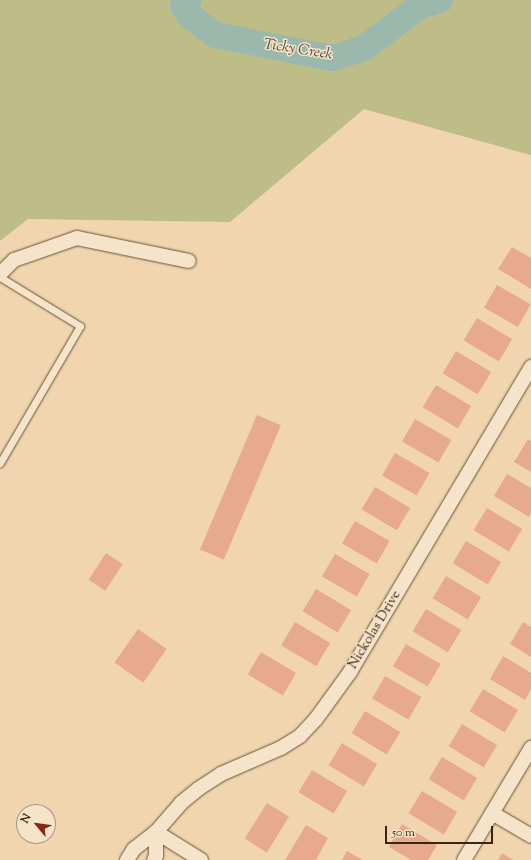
<!DOCTYPE html>
<style>
body{margin:0}
#map{position:relative;width:531px;height:860px;overflow:hidden;background:#f1d5ae;font-family:"Sorts Mill Goudy",serif}
div>[style]{position:absolute}
[style*='--x']{left:calc(var(--x)*1px);top:calc(var(--y)*1px);width:calc(var(--w)*1px);rotate:calc(var(--a)*1deg)}
.green>*{inset:0;background:#bebc87}
.river>*{height:26px;margin:-13px;padding:0 13px;transform-origin:13px;border-radius:13px;background:#9bb8ad}
.building>*{inset:0;background:#e8aa8d;transform-origin:0 0}
.roads{filter:drop-shadow(0 0 1px #685238) drop-shadow(0 0 1px #685238)}
.service>*{height:7px;margin:-3.5px;padding:0 3.5px;transform-origin:3.5px;border-radius:3.5px;background:#f6e4ca}
.minor>*{height:14px;margin:-7px;padding:0 7px;transform-origin:7px;border-radius:7px;background:#f6e4ca}
span{translate:-50% -50%;white-space:nowrap;text-align:center;line-height:1.15;-webkit-text-stroke:3px #f6e4ca;paint-order:stroke}
.street-label{font-size:14px;color:#3a2610}
.water-label{font-size:15px;color:#524a37;font-style:italic}
.north{position:absolute;left:16px;top:804px;width:40px;height:40px;box-sizing:border-box;background:#f6e4ca;border:1px solid #ab9880;border-radius:50%;rotate:299deg;font-size:11px;font-weight:700;line-height:16px;text-align:center;color:#3a2610}
.north::after{content:'';display:block;margin:auto;width:14px;height:18px;background:#8f2418;clip-path:polygon(50% 0,100% 100%,50% 72%,0 100%)}
.scale{position:absolute;left:385px;top:826px;width:108px;height:18px;box-sizing:border-box;border:2px solid #3a2610;border-top:0;padding-left:5px;font-size:12px;line-height:14px;white-space:nowrap;color:#3a2610;-webkit-text-stroke:3px #f6e4ca;paint-order:stroke}
</style>
<div id="map">
<div class="green">
<div style="clip-path:polygon(0 0,531px 0,531px 155px,364px 109px,230px 222px,28px 219px,0 241px)"></div>
</div>
<div class="river">
<div style="--x:189;--y:0;--w:8;--a:135"></div>
<div style="--x:183;--y:6;--w:12;--a:55"></div>
<div style="--x:190;--y:16;--w:31;--a:37"></div>
<div style="--x:215;--y:35;--w:119;--a:11.1"></div>
<div style="--x:332;--y:58;--w:34;--a:-17"></div>
<div style="--x:364;--y:48;--w:70;--a:-36.9"></div>
<div style="--x:420;--y:6;--w:21;--a:-17"></div>
</div>
<div class="building">
<div style="clip-path:polygon(512px 247px,531px 258px,531px 289px,498px 269px)"></div>
<div style="left:497px;top:285px;width:39px;height:26px;rotate:30deg"></div>
<div style="left:477px;top:318px;width:41px;height:26px;rotate:31deg"></div>
<div style="left:456px;top:351px;width:41px;height:26px;rotate:31deg"></div>
<div style="left:436px;top:385px;width:41px;height:26px;rotate:31deg"></div>
<div style="left:257px;top:415px;width:26px;height:146px;rotate:23deg"></div>
<div style="left:415px;top:419px;width:42px;height:26px;rotate:30deg"></div>
<div style="clip-path:polygon(528px 439px,531px 441px,531px 472px,514px 462px)"></div>
<div style="left:395px;top:453px;width:40px;height:26px;rotate:30deg"></div>
<div style="clip-path:polygon(507px 474px,531px 488px,531px 513px,529px 517px,494px 496px)"></div>
<div style="left:375px;top:487px;width:41px;height:26px;rotate:31deg"></div>
<div style="left:487px;top:508px;width:41px;height:26px;rotate:31deg"></div>
<div style="left:355px;top:521px;width:40px;height:26px;rotate:30deg"></div>
<div style="left:466px;top:541px;width:41px;height:26px;rotate:31deg"></div>
<div style="left:106px;top:553px;width:20px;height:32px;rotate:33deg"></div>
<div style="left:335px;top:554px;width:40px;height:26px;rotate:30deg"></div>
<div style="left:446px;top:576px;width:41px;height:26px;rotate:31deg"></div>
<div style="left:316px;top:589px;width:41px;height:26px;rotate:31deg"></div>
<div style="left:426px;top:609px;width:41px;height:26px;rotate:31deg"></div>
<div style="left:295px;top:622px;width:41px;height:27px;rotate:31deg"></div>
<div style="clip-path:polygon(523px 622px,531px 627px,531px 657px,510px 644px)"></div>
<div style="left:138px;top:629px;width:35px;height:41px;rotate:35deg"></div>
<div style="left:406px;top:644px;width:40px;height:26px;rotate:30deg"></div>
<div style="left:261px;top:652px;width:41px;height:26px;rotate:31deg"></div>
<div style="clip-path:polygon(503px 656px,531px 673px,531px 689px,525px 700px,490px 679px)"></div>
<div style="left:385px;top:676px;width:42px;height:26px;rotate:30deg"></div>
<div style="left:483px;top:689px;width:41px;height:26px;rotate:31deg"></div>
<div style="left:365px;top:711px;width:41px;height:26px;rotate:31deg"></div>
<div style="left:462px;top:724px;width:41px;height:26px;rotate:31deg"></div>
<div style="left:342px;top:743px;width:41px;height:26px;rotate:31deg"></div>
<div style="left:442px;top:757px;width:41px;height:26px;rotate:31deg"></div>
<div style="left:312px;top:770px;width:41px;height:26px;rotate:31deg"></div>
<div style="left:422px;top:791px;width:41px;height:26px;rotate:31deg"></div>
<div style="left:267px;top:803px;width:26px;height:42px;rotate:32deg"></div>
<div style="clip-path:polygon(402px 824px,437px 845px,428px 860px,411px 860px,389px 847px)"></div>
<div style="clip-path:polygon(306px 825px,328px 838px,316px 860px,285px 860px)"></div>
<div style="clip-path:polygon(347px 851px,363px 860px,342px 860px)"></div>
<div style="clip-path:polygon(502px 853px,513px 860px,498px 860px)"></div>
</div>
<div class="roads">
<div class="service">
<div style="--x:0;--y:277;--w:94;--a:31.5"></div>
<div style="--x:80;--y:326;--w:159;--a:120.3"></div>
</div>
<div class="minor">
<div style="--x:0;--y:274;--w:20;--a:-45"></div>
<div style="--x:14;--y:260;--w:67;--a:-19.2"></div>
<div style="--x:77;--y:238;--w:114;--a:11.6"></div>
<div style="--x:492;--y:813;--w:45;--a:30.5"></div>
<div style="--x:156;--y:832;--w:53;--a:31.9"></div>
<div style="--x:127;--y:860;--w:13;--a:-58"></div>
<div style="--x:134;--y:849;--w:28;--a:-38"></div>
<div style="--x:156;--y:832;--w:38;--a:-49"></div>
<div style="--x:181;--y:803;--w:22;--a:-39"></div>
<div style="--x:198;--y:789;--w:27;--a:-33"></div>
<div style="--x:221;--y:774;--w:65;--a:-23.4"></div>
<div style="--x:281;--y:748;--w:22;--a:-32"></div>
<div style="--x:300;--y:736;--w:23;--a:-47"></div>
<div style="--x:316;--y:719;--w:58;--a:-54.1"></div>
<div style="--x:350;--y:672;--w:355;--a:-59.3"></div>
<div style="--x:154;--y:860;--w:4;--a:-63"></div>
<div style="--x:156;--y:856;--w:24;--a:-90"></div>
<div style="--x:464;--y:860;--w:131;--a:-59.1"></div>
</div>
</div>
<div class="street-label">
<span style="left:375px;top:630px;rotate:-59deg">Nickolas Drive</span>
</div>
<div class="water-label">
<span style="left:298px;top:50px;rotate:9deg">Ticky Creek</span>
</div>
<div class="north">N</div>
<div class="scale">50 m</div>
</div>
